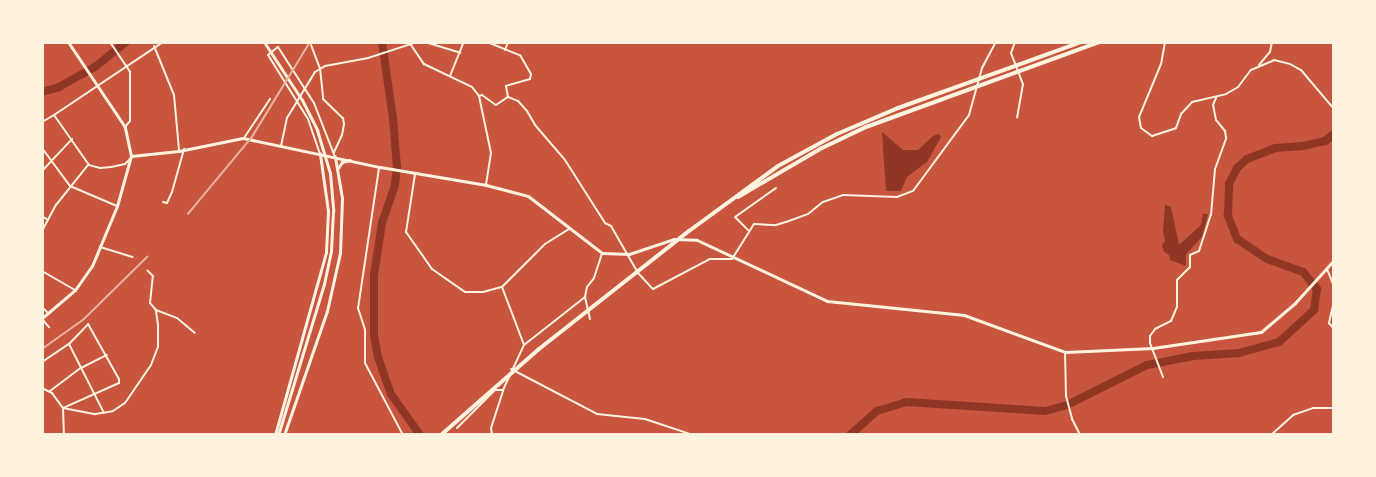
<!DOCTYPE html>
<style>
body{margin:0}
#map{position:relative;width:1376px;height:477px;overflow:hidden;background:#c8553d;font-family:Raleway,sans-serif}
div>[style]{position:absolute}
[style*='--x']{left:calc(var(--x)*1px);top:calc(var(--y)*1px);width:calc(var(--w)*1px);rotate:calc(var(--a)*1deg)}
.water>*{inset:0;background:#8f3625}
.river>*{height:8px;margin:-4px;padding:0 4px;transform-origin:4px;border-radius:4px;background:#8f3625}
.minor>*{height:2px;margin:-1px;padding:0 1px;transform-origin:1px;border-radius:1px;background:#fff3e0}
.tertiary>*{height:2px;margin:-1px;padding:0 1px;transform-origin:1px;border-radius:1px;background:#fff3e0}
.secondary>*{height:3px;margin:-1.5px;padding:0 1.5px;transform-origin:1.5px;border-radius:1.5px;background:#fff3e0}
.trunk>*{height:3px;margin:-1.5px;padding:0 1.5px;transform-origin:1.5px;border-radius:1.5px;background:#fff3e0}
.motorway>*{height:4px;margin:-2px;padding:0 2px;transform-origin:2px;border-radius:2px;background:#fff3e0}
.rail>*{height:1.5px;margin:-0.75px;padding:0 0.75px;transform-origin:0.75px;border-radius:0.75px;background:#e9b49f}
span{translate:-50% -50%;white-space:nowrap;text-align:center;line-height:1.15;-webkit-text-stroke:4.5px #fff3e0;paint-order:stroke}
.frame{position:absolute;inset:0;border:44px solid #fff3e0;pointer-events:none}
</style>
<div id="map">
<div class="water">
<div style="clip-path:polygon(882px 132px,903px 150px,918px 150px,933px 136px,939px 134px,941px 137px,927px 162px,907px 177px,901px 191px,886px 191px)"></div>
<div style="clip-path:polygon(1165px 205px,1171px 207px,1179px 245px,1201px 225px,1203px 214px,1208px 214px,1202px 237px,1186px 254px,1186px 266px,1170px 260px,1169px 255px,1164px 252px,1162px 245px,1165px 241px,1163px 231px)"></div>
</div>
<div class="river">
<div style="--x:382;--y:42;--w:77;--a:81.8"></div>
<div style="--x:393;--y:118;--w:50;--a:85.4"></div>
<div style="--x:397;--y:168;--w:17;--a:97"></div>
<div style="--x:395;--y:185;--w:40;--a:108.9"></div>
<div style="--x:382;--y:223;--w:53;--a:98.7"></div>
<div style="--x:374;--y:275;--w:60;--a:90"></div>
<div style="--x:374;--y:335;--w:22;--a:80"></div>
<div style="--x:378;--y:357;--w:39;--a:71"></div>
<div style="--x:391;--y:394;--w:50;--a:54.7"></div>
<div style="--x:42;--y:92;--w:18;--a:-16"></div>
<div style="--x:59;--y:87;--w:41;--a:-29.1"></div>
<div style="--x:95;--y:67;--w:40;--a:-39"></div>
<div style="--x:850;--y:435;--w:36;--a:-42"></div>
<div style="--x:877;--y:411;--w:30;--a:-17"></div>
<div style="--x:906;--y:402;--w:139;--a:3.7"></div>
<div style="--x:1045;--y:411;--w:23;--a:-15"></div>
<div style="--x:1067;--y:405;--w:89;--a:-26.6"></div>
<div style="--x:1147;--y:365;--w:47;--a:-11.1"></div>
<div style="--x:1193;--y:356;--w:46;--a:-3.7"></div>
<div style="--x:1239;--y:353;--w:41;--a:-15.4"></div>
<div style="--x:1279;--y:342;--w:47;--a:-42.4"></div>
<div style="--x:1314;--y:310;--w:21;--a:-82"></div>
<div style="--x:1317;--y:289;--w:22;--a:-129"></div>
<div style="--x:1303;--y:272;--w:38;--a:-160"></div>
<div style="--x:1267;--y:259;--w:36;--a:-146"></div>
<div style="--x:1237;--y:239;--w:26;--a:-111"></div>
<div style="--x:1228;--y:215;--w:31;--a:-88"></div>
<div style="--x:1229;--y:184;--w:18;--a:-63"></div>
<div style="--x:1237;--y:168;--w:13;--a:-42"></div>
<div style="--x:1247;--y:159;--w:30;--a:-21"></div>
<div style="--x:1275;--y:148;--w:28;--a:-4"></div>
<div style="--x:1303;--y:146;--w:23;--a:-13"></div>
<div style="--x:1325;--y:141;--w:11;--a:-38"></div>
</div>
<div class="minor">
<div style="--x:110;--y:42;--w:36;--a:56"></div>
<div style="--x:130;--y:72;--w:49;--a:90"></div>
<div style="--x:130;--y:121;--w:8;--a:130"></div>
<div style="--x:409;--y:42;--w:27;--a:56"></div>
<div style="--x:424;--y:64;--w:53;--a:25.6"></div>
<div style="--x:472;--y:87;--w:11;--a:52"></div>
<div style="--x:479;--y:96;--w:58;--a:78.1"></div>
<div style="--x:491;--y:153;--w:32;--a:99"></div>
<div style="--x:425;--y:42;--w:37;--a:17"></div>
<div style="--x:487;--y:42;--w:35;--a:22"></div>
<div style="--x:520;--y:55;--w:22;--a:60"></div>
<div style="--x:531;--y:74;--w:5;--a:101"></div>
<div style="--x:530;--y:79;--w:25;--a:164"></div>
<div style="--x:506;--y:86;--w:11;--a:80"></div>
<div style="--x:508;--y:97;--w:11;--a:22"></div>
<div style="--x:518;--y:101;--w:13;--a:48"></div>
<div style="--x:527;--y:111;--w:16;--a:60"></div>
<div style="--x:535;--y:125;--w:46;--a:49.4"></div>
<div style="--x:565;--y:160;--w:75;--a:57.6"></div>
<div style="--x:605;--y:223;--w:7;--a:27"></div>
<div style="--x:611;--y:226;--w:54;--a:60.1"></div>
<div style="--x:638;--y:273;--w:22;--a:47"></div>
<div style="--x:653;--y:289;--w:64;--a:-27.8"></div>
<div style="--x:710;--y:259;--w:22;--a:0"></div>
<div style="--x:732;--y:259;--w:41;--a:-57.8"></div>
<div style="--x:754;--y:224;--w:22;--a:3"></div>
<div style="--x:776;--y:225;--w:10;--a:-17"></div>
<div style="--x:786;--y:222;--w:23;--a:-20"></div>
<div style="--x:808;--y:214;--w:19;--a:-39"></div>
<div style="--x:823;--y:202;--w:21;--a:-19"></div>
<div style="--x:843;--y:195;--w:54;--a:2.1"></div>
<div style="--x:897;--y:197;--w:17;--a:-21"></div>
<div style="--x:913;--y:191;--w:94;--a:-53.6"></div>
<div style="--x:969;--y:115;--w:49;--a:-74.5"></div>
<div style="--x:982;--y:68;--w:30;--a:-62"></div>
<div style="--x:1015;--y:42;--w:12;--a:110"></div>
<div style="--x:1011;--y:53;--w:33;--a:69"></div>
<div style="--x:1023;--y:84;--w:34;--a:100"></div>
<div style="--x:1165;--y:42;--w:22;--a:100"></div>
<div style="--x:1161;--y:64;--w:57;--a:112.5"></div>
<div style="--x:1139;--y:117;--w:11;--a:80"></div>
<div style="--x:1141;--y:128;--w:14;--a:36"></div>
<div style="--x:1152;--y:136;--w:25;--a:-18"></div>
<div style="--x:1176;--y:128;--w:15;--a:-70"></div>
<div style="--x:1181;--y:114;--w:16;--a:-47"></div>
<div style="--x:1192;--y:102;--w:35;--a:-13"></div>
<div style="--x:1226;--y:94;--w:14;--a:-30"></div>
<div style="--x:1238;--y:87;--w:21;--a:-53"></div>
<div style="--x:1251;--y:70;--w:25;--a:-23"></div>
<div style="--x:1274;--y:60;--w:16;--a:14"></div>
<div style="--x:1290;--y:64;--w:13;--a:29"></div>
<div style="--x:1301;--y:70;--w:51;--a:49.8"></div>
<div style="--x:311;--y:45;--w:25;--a:69"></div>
<div style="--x:320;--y:68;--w:31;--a:84"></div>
<div style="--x:323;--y:99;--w:28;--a:44"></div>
<div style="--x:343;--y:118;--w:6;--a:81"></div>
<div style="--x:344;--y:124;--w:11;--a:100"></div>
<div style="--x:342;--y:135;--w:19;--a:115"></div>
<div style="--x:154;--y:46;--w:53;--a:67.8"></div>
<div style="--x:174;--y:95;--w:55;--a:84.8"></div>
<div style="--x:505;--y:50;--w:9;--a:-69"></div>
<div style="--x:1259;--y:65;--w:17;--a:-50"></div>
<div style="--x:1270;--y:52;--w:10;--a:-79"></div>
<div style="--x:479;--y:96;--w:3;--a:-18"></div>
<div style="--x:482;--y:95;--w:17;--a:36"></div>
<div style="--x:496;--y:105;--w:14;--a:-34"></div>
<div style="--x:244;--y:138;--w:47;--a:-56.3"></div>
<div style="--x:281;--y:146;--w:29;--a:-78"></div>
<div style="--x:287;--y:118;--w:54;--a:-58.7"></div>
<div style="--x:315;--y:72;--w:12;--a:-31"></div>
<div style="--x:325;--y:66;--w:44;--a:-10.5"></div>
<div style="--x:368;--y:58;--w:52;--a:-18.1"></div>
<div style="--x:42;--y:148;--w:47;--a:53.6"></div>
<div style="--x:70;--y:186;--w:51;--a:23.1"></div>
<div style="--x:320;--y:154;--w:37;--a:-109"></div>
<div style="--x:308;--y:119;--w:75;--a:-122"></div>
<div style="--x:268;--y:55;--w:13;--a:-39"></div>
<div style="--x:278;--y:47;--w:67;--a:57.3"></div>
<div style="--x:314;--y:103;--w:58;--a:68.7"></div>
<div style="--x:130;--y:159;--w:7;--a:135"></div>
<div style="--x:125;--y:164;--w:14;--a:168"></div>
<div style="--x:111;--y:167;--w:11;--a:175"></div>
<div style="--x:100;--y:168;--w:11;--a:-165"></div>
<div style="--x:89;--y:165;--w:61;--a:-125"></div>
<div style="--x:54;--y:115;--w:131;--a:-33.8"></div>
<div style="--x:379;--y:168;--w:142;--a:98.5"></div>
<div style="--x:358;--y:308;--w:23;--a:72"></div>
<div style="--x:365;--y:330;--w:33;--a:90"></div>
<div style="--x:365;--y:363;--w:81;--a:62.2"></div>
<div style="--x:42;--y:171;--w:44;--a:-46.8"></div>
<div style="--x:415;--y:174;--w:59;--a:98.8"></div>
<div style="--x:406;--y:232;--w:45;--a:54.9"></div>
<div style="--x:432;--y:269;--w:40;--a:34.9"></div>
<div style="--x:465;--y:292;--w:18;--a:0"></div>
<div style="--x:483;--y:292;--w:20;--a:-15"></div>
<div style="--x:502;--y:287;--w:61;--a:-45"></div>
<div style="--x:545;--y:244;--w:28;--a:-32"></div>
<div style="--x:163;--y:202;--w:4;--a:14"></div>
<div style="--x:167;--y:203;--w:12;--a:-66"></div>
<div style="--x:172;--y:192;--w:45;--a:-74.4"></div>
<div style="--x:42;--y:216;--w:7;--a:34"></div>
<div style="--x:748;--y:230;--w:18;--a:-135"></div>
<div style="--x:735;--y:217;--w:50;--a:-35.3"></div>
<div style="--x:42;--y:231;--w:30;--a:-62"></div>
<div style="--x:56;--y:205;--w:51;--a:-51.3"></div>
<div style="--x:100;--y:247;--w:34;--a:17"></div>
<div style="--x:1327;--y:269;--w:16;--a:68"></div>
<div style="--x:1333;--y:284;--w:17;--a:87"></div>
<div style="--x:42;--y:271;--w:38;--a:30"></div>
<div style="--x:502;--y:287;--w:62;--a:69.2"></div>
<div style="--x:1334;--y:301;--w:23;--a:103"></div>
<div style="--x:1329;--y:323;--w:8;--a:50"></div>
<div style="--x:156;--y:310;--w:22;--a:21"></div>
<div style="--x:177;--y:318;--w:23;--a:40"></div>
<div style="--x:590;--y:319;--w:23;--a:-103"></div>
<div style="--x:585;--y:297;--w:10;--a:-79"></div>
<div style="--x:587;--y:287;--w:11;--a:-52"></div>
<div style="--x:594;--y:278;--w:26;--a:-72"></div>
<div style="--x:69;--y:344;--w:77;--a:63.1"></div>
<div style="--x:1065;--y:352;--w:44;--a:88.7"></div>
<div style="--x:1066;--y:396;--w:24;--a:75"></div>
<div style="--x:1072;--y:419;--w:18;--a:63"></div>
<div style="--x:42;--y:362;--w:32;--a:-34"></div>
<div style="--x:69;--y:344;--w:28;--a:-46"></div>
<div style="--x:88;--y:324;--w:63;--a:60.6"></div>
<div style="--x:119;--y:379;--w:4;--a:90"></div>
<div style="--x:119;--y:383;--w:61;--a:155.9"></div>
<div style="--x:511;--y:369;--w:97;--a:27.6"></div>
<div style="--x:597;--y:414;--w:48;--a:5.9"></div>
<div style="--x:645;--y:419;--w:51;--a:18.4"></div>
<div style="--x:1163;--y:377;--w:36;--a:-111"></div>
<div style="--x:1150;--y:343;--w:7;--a:-90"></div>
<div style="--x:1150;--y:336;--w:9;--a:-54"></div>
<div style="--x:1155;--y:329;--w:18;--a:-27"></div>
<div style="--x:1171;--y:321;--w:15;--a:-67"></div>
<div style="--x:1177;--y:307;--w:27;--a:-90"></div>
<div style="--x:1177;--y:280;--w:18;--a:-45"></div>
<div style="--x:1190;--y:267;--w:12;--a:-90"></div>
<div style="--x:1190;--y:255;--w:10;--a:-24"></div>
<div style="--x:1199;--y:251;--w:38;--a:-72"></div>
<div style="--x:1211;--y:215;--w:46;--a:-85"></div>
<div style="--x:1215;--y:169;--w:33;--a:-70"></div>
<div style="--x:1226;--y:138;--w:7;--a:-98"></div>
<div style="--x:1225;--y:131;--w:14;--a:-129"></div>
<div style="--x:1216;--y:120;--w:15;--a:-101"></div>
<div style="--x:1213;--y:105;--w:8;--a:-67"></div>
<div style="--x:42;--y:388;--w:11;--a:27"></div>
<div style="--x:52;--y:393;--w:19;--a:54"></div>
<div style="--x:63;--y:408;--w:27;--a:88"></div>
<div style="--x:50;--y:391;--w:39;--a:-37"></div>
<div style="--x:81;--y:368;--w:29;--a:-27"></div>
<div style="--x:63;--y:408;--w:33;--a:11"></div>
<div style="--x:95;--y:414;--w:18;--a:-9"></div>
<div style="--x:113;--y:411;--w:14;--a:-34"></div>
<div style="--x:125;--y:403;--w:46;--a:-55.6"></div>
<div style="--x:151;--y:365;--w:19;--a:-69"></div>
<div style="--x:158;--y:347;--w:22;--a:-90"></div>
<div style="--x:158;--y:325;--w:15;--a:-98"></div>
<div style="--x:156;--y:310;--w:9;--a:-131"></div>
<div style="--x:150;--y:303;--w:27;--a:-84"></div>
<div style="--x:153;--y:276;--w:8;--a:-135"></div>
<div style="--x:457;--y:428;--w:54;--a:-45"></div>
<div style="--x:495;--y:390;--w:8;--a:0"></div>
<div style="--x:492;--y:435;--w:7;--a:-98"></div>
<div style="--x:491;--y:428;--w:40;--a:-72"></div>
<div style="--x:503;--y:390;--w:50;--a:-65"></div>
<div style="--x:524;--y:345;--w:78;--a:-38.2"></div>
<div style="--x:1271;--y:435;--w:30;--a:-42"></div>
<div style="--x:1293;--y:415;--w:21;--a:-19"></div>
<div style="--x:1313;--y:408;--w:21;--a:0"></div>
</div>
<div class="tertiary">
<div style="--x:450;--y:76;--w:37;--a:-68"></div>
<div style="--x:42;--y:122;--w:14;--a:-30"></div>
<div style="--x:42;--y:307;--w:8;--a:45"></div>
<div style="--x:42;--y:319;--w:11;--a:49"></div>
</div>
<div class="secondary">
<div style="--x:131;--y:156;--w:48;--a:-5.9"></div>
<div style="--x:179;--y:151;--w:65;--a:-11.5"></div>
<div style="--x:243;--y:138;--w:140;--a:12"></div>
<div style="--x:380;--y:167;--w:108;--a:9.6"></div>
<div style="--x:486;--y:185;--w:43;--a:14.7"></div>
<div style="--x:528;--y:196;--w:93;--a:37.6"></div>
<div style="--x:602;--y:253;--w:27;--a:2"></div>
<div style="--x:629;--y:254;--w:47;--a:-18.4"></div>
<div style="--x:674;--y:239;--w:23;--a:2"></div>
<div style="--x:697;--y:240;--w:144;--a:25.1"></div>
<div style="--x:827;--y:301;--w:138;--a:5.8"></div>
<div style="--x:964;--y:315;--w:108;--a:20.1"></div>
<div style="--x:1065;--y:352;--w:88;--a:-2.6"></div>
<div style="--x:1153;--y:348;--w:109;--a:-8.4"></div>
<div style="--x:1261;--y:332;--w:45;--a:-40.5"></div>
<div style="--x:1295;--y:303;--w:58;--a:-47.8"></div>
</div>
<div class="trunk">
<div style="--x:264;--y:42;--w:69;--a:56.8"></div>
<div style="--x:302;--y:100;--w:34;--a:63"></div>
<div style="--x:317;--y:130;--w:45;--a:73.2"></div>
<div style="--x:330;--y:173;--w:38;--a:85"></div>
<div style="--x:333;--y:211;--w:40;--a:92.9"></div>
<div style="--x:331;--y:251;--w:34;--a:102"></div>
<div style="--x:324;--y:284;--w:158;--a:106.9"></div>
<div style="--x:338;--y:168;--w:7;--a:-56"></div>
<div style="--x:342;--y:162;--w:8;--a:-14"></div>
<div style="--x:42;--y:318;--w:43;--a:-40.3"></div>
<div style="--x:75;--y:290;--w:29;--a:-55"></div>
<div style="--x:92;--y:266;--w:65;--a:-67.4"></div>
<div style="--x:117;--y:206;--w:52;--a:-74.4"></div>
<div style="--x:131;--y:156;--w:30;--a:-102"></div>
<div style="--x:125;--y:127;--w:102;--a:-123.8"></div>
<div style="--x:275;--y:435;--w:190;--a:-74.4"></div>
<div style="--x:326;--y:252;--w:41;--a:-87.2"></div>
<div style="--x:328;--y:211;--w:58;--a:-98"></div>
<div style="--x:284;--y:435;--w:131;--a:-70.9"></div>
<div style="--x:327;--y:311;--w:59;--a:-77.4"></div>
<div style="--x:340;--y:253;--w:55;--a:-87.9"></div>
<div style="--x:342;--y:198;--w:42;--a:-99.7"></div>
</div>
<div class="motorway">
<div style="--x:738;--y:197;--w:97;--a:-30.3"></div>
<div style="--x:822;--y:148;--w:49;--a:-25.5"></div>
<div style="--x:866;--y:127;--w:248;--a:-20"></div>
<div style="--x:441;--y:435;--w:130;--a:-41.3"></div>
<div style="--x:539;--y:349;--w:191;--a:-38.2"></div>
<div style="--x:689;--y:231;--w:110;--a:-36.1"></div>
<div style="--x:778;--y:166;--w:67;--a:-28.5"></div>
<div style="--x:837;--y:134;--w:66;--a:-23.1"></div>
<div style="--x:898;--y:108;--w:195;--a:-19.8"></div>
</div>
<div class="rail">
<div style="--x:188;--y:214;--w:100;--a:-50.3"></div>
<div style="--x:252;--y:137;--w:111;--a:-58.6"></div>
<div style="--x:42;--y:349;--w:50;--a:-35.3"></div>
<div style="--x:83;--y:320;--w:90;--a:-44.5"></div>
</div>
<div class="frame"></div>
</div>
